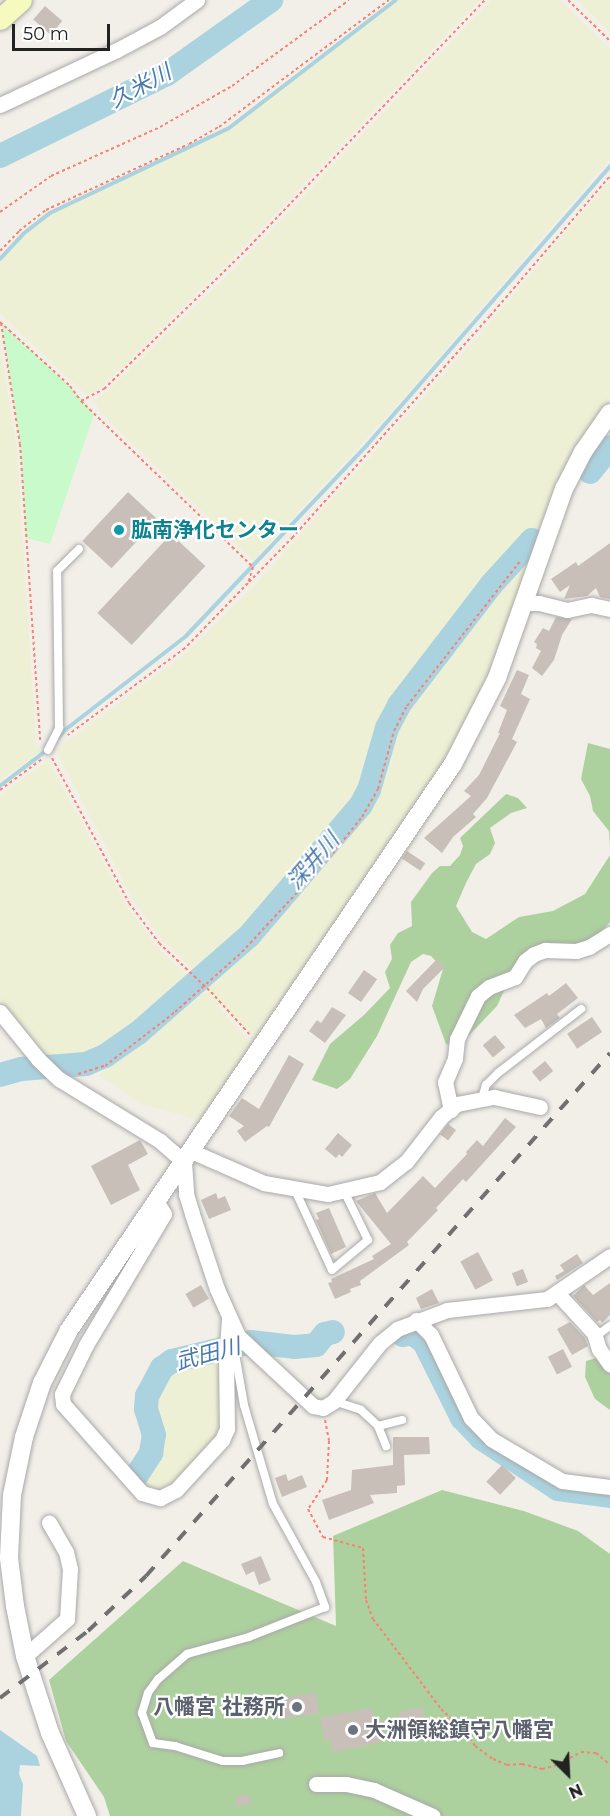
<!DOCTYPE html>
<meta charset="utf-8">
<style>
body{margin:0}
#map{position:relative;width:610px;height:1816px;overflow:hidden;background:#f2efe9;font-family:Montserrat,"Noto Sans JP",sans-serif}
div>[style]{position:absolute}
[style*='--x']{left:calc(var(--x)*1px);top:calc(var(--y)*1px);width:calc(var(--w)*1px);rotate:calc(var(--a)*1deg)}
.farmland>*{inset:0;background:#eef0d5}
.forest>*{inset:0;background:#add19e}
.park>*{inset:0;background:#c8facc}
.water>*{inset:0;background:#aad3df}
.stream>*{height:4px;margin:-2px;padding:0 2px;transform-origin:2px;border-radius:2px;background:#aad3df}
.river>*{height:24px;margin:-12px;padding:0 12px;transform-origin:12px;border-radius:12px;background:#aad3df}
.building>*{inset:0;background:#c7bfb8;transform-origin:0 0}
.path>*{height:2px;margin-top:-1px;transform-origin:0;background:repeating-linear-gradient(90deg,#fa8072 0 3px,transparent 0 6px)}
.roads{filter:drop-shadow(0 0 2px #a9a9a9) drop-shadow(0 0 2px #a9a9a9)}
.service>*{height:8px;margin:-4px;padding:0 4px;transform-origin:4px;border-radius:4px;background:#fff}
.minor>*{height:15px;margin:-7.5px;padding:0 7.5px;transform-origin:7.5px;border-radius:7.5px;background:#fff}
.tertiary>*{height:18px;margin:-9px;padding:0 9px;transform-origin:9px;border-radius:9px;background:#fff}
.secondary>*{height:21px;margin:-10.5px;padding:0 10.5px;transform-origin:10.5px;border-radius:10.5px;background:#f7fabf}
.rail>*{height:4px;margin-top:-2px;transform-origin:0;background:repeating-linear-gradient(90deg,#707070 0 12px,transparent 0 24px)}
.dots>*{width:16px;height:16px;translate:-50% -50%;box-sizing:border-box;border:3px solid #fff;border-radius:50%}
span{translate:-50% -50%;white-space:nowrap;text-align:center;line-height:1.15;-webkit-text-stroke:4.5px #fff;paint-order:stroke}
.culture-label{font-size:21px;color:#0d838f;font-weight:700}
.left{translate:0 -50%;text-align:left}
.worship-label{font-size:21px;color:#5b616d;font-weight:700}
.right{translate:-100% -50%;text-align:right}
.water-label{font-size:22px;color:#4a7aab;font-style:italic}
.north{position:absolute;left:538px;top:1744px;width:60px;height:60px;-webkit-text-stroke:4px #fff;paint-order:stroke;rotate:156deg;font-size:16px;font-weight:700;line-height:24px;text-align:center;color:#222}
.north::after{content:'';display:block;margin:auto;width:21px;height:27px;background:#222;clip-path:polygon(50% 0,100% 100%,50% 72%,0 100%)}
.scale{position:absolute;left:12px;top:24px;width:98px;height:27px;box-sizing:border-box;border:3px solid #222;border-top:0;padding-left:8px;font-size:18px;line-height:21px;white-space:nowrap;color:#222;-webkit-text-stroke:4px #fff;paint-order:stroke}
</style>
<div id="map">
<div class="farmland">
<div style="clip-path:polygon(396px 0,480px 0,239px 252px,103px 386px,91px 394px,85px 394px,0 313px,0 259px,23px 234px,50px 213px,229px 127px)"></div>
<div style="clip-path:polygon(491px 0,560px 0,610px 49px,610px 159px,396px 407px,253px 561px,102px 414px,93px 400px,103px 395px,237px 266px)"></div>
<div style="clip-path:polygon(577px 0,610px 0,610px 32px)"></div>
<div style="clip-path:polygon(610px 180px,610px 415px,552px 510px,488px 582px,395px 703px,385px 724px,366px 788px,357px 804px,312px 861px,245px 935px,199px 975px,163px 941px,133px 900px,56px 750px,186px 653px,253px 587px,473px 342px)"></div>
<div style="clip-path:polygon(0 347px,17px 447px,36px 743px,40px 752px,0 781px)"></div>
<div style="clip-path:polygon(552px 525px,477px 722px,261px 1046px,214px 997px,222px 1011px,253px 1045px,202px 1121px,141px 1104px,99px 1075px,143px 1044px,204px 993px,210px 992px,204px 986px,242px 952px,329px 858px,362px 817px,378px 789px,394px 731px,407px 706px,510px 572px)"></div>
<div style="clip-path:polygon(48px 760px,127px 906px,158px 948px,193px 981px,133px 1031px,104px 1051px,86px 1059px,48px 1061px,0 1000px,0 796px)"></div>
<div style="clip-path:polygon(224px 1353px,225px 1428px,160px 1496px,145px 1488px,138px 1478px,153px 1455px,157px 1433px,149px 1409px,149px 1397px,164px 1370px,175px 1363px)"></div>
</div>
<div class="forest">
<div style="clip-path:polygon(588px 743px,610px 749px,610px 848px,609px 831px,593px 811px,590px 796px,581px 779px)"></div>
<div style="clip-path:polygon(506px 794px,518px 798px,527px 808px,511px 813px,490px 828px,495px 843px,490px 854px,476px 864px,466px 883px,456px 906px,472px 932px,486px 939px,519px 917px,553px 911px,585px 894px,610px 855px,610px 922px,597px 936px,580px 946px,546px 945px,510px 978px,497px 1006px,457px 1048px,446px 1044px,432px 1006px,443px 969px,431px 956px,423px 954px,411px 962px,377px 1036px,350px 1079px,337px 1089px,312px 1080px,330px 1044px,364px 1015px,390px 988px,385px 972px,392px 959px,390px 945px,398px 933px,412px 926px,411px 902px,432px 873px,440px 866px,450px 866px,460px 855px,463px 846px,460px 838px)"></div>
<div style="clip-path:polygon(610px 1354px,610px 1410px,595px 1399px,585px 1377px,586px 1361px)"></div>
<div style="clip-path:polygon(442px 1490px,524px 1511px,578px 1531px,610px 1554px,610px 1816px,110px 1816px,104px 1797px,66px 1741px,49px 1680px,183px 1561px,336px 1626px,333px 1536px)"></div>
</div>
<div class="park">
<div style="clip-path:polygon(1px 323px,70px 386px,94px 414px,50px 544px,26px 538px,20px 444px)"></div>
</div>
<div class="water">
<div style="clip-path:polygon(0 1730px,37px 1756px,40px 1766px,20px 1765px,19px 1774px,23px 1784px,21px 1816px,0 1816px)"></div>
</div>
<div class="stream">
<div style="--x:0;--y:259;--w:34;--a:-47"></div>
<div style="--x:23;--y:234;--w:34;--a:-38"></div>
<div style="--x:50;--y:213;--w:198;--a:-25.4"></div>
<div style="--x:229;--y:128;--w:210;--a:-37.5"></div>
<div style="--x:56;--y:740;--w:13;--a:-48"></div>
<div style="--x:65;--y:730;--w:153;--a:-37.8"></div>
<div style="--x:186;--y:636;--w:263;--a:-46.5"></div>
<div style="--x:367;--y:445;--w:370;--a:-48.9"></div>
<div style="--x:0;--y:786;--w:59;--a:-37.5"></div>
</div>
<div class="river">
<div style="--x:0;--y:156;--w:186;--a:-26.2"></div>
<div style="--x:167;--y:74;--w:128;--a:-35.4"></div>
<div style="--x:590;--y:472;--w:32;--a:-51"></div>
<div style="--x:0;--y:1075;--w:22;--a:-16"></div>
<div style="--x:21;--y:1069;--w:65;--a:-4.4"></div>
<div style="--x:86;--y:1064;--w:21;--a:-23"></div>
<div style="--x:105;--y:1056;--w:39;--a:-35"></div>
<div style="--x:137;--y:1034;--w:149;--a:-41.2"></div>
<div style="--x:249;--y:936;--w:172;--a:-49.5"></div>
<div style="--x:361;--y:805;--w:17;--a:-62"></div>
<div style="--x:369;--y:790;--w:65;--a:-73.8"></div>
<div style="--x:387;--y:728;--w:26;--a:-62"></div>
<div style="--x:399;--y:705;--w:151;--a:-52.5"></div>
<div style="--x:491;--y:585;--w:61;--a:-47.7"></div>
<div style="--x:403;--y:1335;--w:9;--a:-13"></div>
<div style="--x:412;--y:1333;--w:15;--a:37"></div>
<div style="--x:424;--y:1342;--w:85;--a:63.4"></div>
<div style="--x:462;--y:1418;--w:28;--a:46"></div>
<div style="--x:481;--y:1438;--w:92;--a:33.5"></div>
<div style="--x:558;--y:1489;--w:52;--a:7.7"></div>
<div style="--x:135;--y:1478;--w:30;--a:-57"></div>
<div style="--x:151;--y:1453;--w:18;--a:-81"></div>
<div style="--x:154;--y:1435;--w:27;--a:-107"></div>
<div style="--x:146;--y:1409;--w:13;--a:-86"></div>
<div style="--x:147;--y:1396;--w:32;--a:-62"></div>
<div style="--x:162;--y:1368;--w:12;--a:-35"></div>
<div style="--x:172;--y:1361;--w:81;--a:-13.5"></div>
<div style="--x:251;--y:1342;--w:43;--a:6.6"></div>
<div style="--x:294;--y:1347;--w:22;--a:-5"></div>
<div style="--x:316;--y:1345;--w:14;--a:-51"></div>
<div style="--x:325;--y:1334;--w:8;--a:-14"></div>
</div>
<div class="building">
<div style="left:45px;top:6px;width:23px;height:18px;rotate:41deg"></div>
<div style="left:128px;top:492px;width:40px;height:67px;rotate:43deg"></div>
<div style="left:171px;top:534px;width:47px;height:108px;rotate:43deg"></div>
<div style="clip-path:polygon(610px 543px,610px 599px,600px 597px,596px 588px,587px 596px,564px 599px,570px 585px,560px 592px,551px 579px,576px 562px,578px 566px)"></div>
<div style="clip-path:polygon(556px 617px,572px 619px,562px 635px,554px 660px,542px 676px,532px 668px,541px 651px,536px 648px,537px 644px,534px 642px,543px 628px,549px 631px)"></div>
<div style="clip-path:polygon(517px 670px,529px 675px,521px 694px,530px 699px,512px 739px,517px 742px,487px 798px,473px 814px,476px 817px,453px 837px,442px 853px,424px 838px,471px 796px,464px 791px,479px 775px,500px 733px,498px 733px,507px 710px,500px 706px)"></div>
<div style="left:407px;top:851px;width:22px;height:9px;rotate:34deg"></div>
<div style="clip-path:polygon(437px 959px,445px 967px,423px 989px,417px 1002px,406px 991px)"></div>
<div style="left:364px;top:970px;width:16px;height:28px;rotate:35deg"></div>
<div style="clip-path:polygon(566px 983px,578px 998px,557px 1014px,560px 1018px,546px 1028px,541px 1019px,525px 1028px,514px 1015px,547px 993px,549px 996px)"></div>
<div style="clip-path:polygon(332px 1007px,346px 1015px,325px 1043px,309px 1031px,317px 1020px,321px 1023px)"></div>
<div style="left:592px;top:1017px;width:18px;height:30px;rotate:56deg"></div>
<div style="left:495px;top:1035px;width:16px;height:16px;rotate:50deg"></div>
<div style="clip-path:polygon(289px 1055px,304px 1064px,269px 1127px,267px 1126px,245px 1142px,237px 1131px,244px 1126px,229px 1116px,242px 1098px,259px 1109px)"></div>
<div style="left:545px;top:1061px;width:13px;height:17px;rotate:51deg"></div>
<div style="clip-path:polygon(505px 1118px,516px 1127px,466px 1182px,463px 1179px,436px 1208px,438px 1210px,407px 1242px,409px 1245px,360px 1281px,361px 1285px,350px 1289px,351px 1292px,335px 1299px,328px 1283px,332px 1282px,331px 1279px,374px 1259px,372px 1256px,391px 1244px,356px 1201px,375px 1193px,387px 1213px,423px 1176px,435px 1188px,467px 1154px,466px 1152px,477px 1140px,483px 1146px)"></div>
<div style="left:448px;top:1124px;width:10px;height:13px;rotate:37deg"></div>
<div style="clip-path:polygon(338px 1133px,352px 1145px,342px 1157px,339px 1154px,336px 1158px,325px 1149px)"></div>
<div style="clip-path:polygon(140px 1140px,148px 1154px,128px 1165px,140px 1190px,111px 1205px,91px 1166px)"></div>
<div style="clip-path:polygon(216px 1193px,218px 1199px,225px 1196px,231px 1210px,209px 1219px,201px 1200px)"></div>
<div style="clip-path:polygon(329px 1208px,346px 1247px,331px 1254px,316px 1220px,319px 1219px,316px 1213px)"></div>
<div style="left:478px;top:1252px;width:32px;height:20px;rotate:62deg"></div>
<div style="clip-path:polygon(577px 1254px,583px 1263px,557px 1280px,555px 1276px,564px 1271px,560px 1265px)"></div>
<div style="left:523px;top:1269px;width:14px;height:12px;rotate:69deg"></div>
<div style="clip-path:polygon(610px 1283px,610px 1315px,602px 1323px,600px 1320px,597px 1322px,573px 1296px,584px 1285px,593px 1295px)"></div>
<div style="left:201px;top:1285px;width:16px;height:18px;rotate:60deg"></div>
<div style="clip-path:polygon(432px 1289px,439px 1303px,421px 1309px,416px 1298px)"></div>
<div style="clip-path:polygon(570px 1322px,585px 1338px,588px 1346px,572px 1355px,557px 1329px)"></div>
<div style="left:563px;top:1349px;width:20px;height:17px;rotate:63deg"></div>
<div style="clip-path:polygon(393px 1437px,429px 1437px,430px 1454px,404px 1455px,405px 1485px,397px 1486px,397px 1493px,370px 1495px,374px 1503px,329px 1520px,322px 1500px,351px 1490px,352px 1470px,393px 1465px)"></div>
<div style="left:502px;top:1465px;width:19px;height:23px;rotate:43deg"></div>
<div style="clip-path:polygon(286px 1474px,288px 1481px,302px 1475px,307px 1487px,282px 1497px,275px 1478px)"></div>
<div style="clip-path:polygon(261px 1556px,271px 1580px,259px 1585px,254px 1571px,246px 1575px,241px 1564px)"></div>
<div style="left:316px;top:1693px;width:21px;height:40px;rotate:82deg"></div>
<div style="clip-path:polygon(423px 1707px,427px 1729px,405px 1734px,403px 1727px,378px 1731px,380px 1743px,333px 1752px,330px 1740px,325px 1741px,320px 1717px,372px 1708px,375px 1722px,400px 1717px,399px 1712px)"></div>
<div style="left:249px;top:1794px;width:10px;height:14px;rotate:79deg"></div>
</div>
<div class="path">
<div style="--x:568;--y:0;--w:59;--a:44.3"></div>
<div style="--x:0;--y:212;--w:62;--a:-35.2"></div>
<div style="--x:51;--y:176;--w:120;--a:-24.2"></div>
<div style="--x:160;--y:127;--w:83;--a:-29.7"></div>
<div style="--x:232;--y:86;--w:145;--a:-36.3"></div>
<div style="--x:0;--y:251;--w:28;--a:-46"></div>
<div style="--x:19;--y:231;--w:34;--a:-38"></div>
<div style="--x:46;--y:210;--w:157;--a:-24.8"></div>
<div style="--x:189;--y:144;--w:34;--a:-30"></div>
<div style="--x:219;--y:127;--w:212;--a:-36.8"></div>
<div style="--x:0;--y:322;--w:95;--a:42.4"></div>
<div style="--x:70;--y:386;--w:19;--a:54"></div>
<div style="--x:81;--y:401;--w:239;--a:44"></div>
<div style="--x:253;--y:567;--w:17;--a:107"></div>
<div style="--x:248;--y:583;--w:91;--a:134.1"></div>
<div style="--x:185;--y:648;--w:146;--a:143.4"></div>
<div style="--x:1;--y:323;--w:122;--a:81.1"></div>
<div style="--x:20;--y:444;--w:298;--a:86.1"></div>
<div style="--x:81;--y:401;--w:26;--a:-28"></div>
<div style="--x:104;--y:389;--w:199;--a:-44.4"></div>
<div style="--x:246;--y:250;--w:346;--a:-46.3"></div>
<div style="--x:249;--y:582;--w:62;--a:-45.7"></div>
<div style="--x:292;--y:538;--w:297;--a:-48.3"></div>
<div style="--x:490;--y:316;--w:184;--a:-49.4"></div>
<div style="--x:52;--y:758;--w:164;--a:62"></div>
<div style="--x:129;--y:903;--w:50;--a:53.1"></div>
<div style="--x:159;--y:943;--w:71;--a:43.3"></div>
<div style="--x:211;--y:992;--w:59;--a:47.7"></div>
<div style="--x:0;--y:790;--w:52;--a:-36.4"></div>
<div style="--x:78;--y:1074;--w:28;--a:-17"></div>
<div style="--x:105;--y:1066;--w:88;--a:-37.6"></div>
<div style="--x:175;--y:1012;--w:90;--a:-41.8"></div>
<div style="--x:242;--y:952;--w:128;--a:-47.2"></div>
<div style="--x:329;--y:858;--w:53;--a:-51.2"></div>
<div style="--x:362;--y:817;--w:32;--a:-60"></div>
<div style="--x:378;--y:789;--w:60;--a:-74.6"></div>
<div style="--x:394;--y:731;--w:28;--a:-63"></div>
<div style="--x:407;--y:706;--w:185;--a:-52"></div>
<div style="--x:325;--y:1420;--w:21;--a:79"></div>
<div style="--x:329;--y:1441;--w:39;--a:93"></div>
<div style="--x:327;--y:1480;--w:35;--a:123"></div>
<div style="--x:308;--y:1509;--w:32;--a:62"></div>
<div style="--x:323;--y:1537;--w:41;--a:15.4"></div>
<div style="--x:363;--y:1548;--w:52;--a:86.7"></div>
<div style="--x:366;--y:1600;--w:20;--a:70"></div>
<div style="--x:373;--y:1619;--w:113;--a:52.9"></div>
<div style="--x:441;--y:1709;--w:35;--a:43"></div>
<div style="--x:467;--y:1733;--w:15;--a:58"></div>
<div style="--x:475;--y:1746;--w:22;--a:36"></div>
<div style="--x:493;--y:1759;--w:15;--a:23"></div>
<div style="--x:507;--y:1765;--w:15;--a:-4"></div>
<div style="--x:522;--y:1764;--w:21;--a:14"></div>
<div style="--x:542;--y:1769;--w:12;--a:-14"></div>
<div style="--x:554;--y:1766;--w:30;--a:-27"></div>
<div style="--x:581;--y:1752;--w:15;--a:4"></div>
<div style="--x:596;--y:1753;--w:18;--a:41"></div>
</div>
<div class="roads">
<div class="service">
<div style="--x:48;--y:750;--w:25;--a:-63"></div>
<div style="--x:59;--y:728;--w:157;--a:-90.7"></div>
<div style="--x:57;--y:571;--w:31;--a:-45"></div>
<div style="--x:482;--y:1098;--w:14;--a:-73"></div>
<div style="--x:486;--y:1085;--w:17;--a:-45"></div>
<div style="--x:498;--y:1073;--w:105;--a:-37.6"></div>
<div style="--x:295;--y:1190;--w:88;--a:65.2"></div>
<div style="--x:332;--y:1270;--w:47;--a:-39.8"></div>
<div style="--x:368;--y:1240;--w:55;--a:-116.1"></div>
<div style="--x:596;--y:1336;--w:17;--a:-36"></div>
<div style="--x:233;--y:1342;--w:64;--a:80.1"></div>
<div style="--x:244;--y:1405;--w:103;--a:73.7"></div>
<div style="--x:273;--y:1504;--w:89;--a:61.1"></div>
<div style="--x:316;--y:1582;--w:27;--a:70"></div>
<div style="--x:325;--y:1607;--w:82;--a:158.5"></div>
<div style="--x:249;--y:1637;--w:64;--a:164.7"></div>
<div style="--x:187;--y:1654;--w:38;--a:139"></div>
<div style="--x:158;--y:1679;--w:17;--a:126"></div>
<div style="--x:148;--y:1693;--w:21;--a:107"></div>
<div style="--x:142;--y:1713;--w:32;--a:70"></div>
<div style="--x:153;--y:1743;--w:22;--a:8"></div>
<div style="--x:175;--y:1746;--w:50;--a:17.4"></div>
<div style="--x:223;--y:1761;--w:19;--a:0"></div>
<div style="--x:242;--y:1761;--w:38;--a:-12"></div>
<div style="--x:334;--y:1401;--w:28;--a:18"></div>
<div style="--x:361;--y:1410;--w:23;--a:43"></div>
<div style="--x:378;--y:1426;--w:22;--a:68"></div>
<div style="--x:378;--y:1426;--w:25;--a:-14"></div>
</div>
<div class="minor">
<div style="--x:0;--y:105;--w:129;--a:-25.2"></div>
<div style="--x:117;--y:50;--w:49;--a:-28.1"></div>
<div style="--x:160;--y:27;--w:46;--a:-36.1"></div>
<div style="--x:525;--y:603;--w:14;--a:0"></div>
<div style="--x:539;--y:603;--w:29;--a:14"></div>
<div style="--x:567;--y:610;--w:25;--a:-12"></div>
<div style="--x:591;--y:605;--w:19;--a:12"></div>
<div style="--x:0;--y:1012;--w:60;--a:51"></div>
<div style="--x:38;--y:1059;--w:29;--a:44"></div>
<div style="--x:59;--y:1079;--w:119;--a:31.5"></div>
<div style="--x:160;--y:1141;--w:32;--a:41"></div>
<div style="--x:184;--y:1162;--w:32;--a:86"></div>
<div style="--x:186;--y:1194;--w:21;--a:73"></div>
<div style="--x:192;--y:1214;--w:79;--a:71.6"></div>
<div style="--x:217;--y:1289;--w:51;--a:65.9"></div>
<div style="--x:238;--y:1336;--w:103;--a:43"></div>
<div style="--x:313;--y:1406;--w:10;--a:11"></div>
<div style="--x:323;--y:1408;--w:13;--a:-32"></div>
<div style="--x:334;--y:1401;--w:74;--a:-51.6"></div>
<div style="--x:380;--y:1343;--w:22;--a:-39"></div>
<div style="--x:397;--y:1329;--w:53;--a:-20.8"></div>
<div style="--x:447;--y:1310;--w:101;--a:-6.3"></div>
<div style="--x:547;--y:1299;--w:76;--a:-34.3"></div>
<div style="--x:451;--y:1110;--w:29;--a:-102"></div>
<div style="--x:445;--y:1082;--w:26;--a:-67"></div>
<div style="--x:455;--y:1058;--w:19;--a:-84"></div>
<div style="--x:457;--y:1039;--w:48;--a:-64"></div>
<div style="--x:478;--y:996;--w:14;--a:-39"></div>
<div style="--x:489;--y:987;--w:28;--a:-21"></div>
<div style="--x:515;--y:977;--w:19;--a:-58"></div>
<div style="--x:525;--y:961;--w:11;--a:-38"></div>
<div style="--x:534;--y:954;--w:12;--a:-20"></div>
<div style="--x:545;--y:950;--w:31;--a:2"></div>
<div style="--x:576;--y:951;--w:14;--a:-17"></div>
<div style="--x:589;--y:947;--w:25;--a:-32"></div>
<div style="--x:191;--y:1151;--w:80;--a:23.7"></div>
<div style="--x:264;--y:1183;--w:65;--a:9.8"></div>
<div style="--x:328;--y:1194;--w:53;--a:-13"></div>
<div style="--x:380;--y:1182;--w:33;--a:-38"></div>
<div style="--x:406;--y:1162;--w:57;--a:-52.1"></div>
<div style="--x:441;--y:1117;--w:21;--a:-39"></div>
<div style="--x:457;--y:1104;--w:38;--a:-11"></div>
<div style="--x:494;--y:1097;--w:47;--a:12.3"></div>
<div style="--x:156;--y:1201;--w:15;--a:58"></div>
<div style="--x:164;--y:1214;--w:152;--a:120.8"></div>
<div style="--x:86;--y:1345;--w:55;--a:116.1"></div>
<div style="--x:62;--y:1394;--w:10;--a:84"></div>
<div style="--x:63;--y:1404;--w:119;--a:48.4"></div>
<div style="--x:142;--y:1493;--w:19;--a:16"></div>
<div style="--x:160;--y:1498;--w:18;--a:-27"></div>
<div style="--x:176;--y:1490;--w:68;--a:-47.4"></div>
<div style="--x:222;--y:1440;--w:12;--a:-66"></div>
<div style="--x:227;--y:1429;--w:68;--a:-90.8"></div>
<div style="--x:226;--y:1361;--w:42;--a:-85.9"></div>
<div style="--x:558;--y:1294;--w:53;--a:47.3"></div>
<div style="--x:594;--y:1333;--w:17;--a:73"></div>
<div style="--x:599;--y:1349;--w:19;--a:55"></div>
<div style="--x:416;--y:1320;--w:21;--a:45"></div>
<div style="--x:431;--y:1335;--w:92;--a:64.3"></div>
<div style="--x:471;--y:1418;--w:29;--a:46"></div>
<div style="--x:491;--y:1439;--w:82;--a:30.6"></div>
<div style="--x:562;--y:1481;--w:48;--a:7.1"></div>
<div style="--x:25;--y:1656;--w:56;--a:-41.4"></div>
<div style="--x:67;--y:1619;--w:50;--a:-86.6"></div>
<div style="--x:70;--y:1569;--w:17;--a:-103"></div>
<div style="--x:66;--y:1552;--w:34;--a:-120"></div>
<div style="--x:316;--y:1784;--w:30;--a:0"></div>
<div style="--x:346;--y:1784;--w:29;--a:12"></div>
<div style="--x:374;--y:1790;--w:64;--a:23.8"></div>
</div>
<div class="tertiary">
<div style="--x:87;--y:1816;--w:91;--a:-114"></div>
<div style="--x:50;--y:1733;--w:81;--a:-108"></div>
<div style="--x:25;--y:1656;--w:51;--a:-101.3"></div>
<div style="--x:15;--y:1606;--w:48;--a:-97.1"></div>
<div style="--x:9;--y:1558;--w:63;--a:-87.3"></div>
<div style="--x:12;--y:1495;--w:59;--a:-78.3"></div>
<div style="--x:24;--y:1437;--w:57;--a:-71.6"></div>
<div style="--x:42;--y:1383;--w:59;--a:-63"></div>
<div style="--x:69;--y:1330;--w:684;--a:-55.85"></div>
<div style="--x:453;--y:764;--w:97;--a:-62.9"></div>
<div style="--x:497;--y:678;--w:201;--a:-70.5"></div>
<div style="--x:564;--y:489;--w:42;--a:-62.8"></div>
<div style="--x:583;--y:452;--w:47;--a:-55.3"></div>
</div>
<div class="secondary">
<div style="--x:0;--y:19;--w:28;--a:-42"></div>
</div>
</div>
<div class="rail">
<div style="--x:0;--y:1698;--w:111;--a:-37.3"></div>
<div style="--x:88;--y:1631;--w:80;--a:-43.5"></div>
<div style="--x:146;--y:1576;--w:699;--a:-48.42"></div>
</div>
<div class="dots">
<div style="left:119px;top:530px;background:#0f9aa8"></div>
<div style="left:297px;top:1707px;background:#6b7280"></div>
<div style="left:353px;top:1730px;background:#6b7280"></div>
</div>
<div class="culture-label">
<span class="left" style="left:131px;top:530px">肱南浄化センター</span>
</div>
<div class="worship-label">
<span class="right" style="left:285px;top:1707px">八幡宮 社務所</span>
<span class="left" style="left:365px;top:1730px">大洲領総鎮守八幡宮</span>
</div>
<div class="water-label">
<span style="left:140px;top:86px;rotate:-28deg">久米川</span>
<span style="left:313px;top:861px;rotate:-49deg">深井川</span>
<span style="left:208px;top:1354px;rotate:-15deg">武田川</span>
</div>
<div class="north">N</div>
<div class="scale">50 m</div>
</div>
